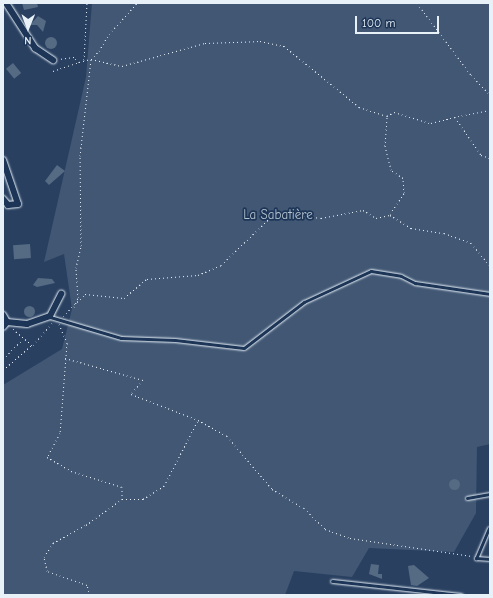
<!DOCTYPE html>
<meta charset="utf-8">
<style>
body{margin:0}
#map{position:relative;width:493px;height:598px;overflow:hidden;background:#294061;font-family:"Comic Neue",sans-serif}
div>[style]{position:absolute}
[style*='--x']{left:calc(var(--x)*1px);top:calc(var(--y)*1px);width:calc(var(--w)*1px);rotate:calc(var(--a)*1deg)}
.green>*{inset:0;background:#415774}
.building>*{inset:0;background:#556a83;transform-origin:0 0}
.round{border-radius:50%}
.path>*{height:1px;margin-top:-0.5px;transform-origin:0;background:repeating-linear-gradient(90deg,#e8f1f8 0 1px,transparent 0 4px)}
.roads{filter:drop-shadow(0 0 1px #e8f1f8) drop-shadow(0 0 1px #e8f1f8)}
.service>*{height:3px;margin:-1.5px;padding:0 1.5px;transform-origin:1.5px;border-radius:1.5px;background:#1d3557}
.minor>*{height:6px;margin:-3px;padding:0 3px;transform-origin:3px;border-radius:3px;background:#1d3557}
span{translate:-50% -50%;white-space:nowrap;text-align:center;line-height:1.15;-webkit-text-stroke:3.5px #1d3557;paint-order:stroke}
.park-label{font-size:13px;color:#b6c3d0}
.frame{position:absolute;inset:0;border:4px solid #e8f1f8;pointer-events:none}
.north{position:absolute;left:8px;top:8px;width:40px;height:40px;-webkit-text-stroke:3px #1d3557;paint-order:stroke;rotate:181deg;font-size:11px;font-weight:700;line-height:16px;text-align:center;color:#e8f1f8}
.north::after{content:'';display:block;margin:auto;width:14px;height:18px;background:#e8f1f8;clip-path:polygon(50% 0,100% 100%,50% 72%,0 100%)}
.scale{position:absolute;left:355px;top:16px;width:84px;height:18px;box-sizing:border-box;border:2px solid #e8f1f8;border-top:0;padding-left:5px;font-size:12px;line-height:14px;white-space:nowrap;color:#e8f1f8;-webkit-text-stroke:3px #1d3557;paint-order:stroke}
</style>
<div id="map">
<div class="green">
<div style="clip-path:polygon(92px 3px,490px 3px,490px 444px,477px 447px,476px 513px,454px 552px,369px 548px,352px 577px,294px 571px,285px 595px,3px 595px,3px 385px,62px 349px,72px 309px,64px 254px,44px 262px,86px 77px)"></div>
</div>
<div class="building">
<div style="clip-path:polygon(22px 3px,37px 3px,38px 7px,24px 10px)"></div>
<div style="clip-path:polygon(38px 16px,46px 21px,43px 32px,37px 25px,30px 25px)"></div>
<div class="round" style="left:45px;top:37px;width:12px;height:12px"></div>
<div style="left:13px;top:63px;width:13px;height:9px;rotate:51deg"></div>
<div style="clip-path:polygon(57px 165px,65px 171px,49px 185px,45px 181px)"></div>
<div style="left:30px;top:244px;width:14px;height:17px;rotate:86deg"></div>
<div style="clip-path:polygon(38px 278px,52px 279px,55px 283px,37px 287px,33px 285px)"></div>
<div class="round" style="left:23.5px;top:305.5px;width:11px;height:11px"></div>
<div class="round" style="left:448.5px;top:478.5px;width:11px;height:11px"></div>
<div style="clip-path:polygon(371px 564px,379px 565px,378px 574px,382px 574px,382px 579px,369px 574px)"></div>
<div style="clip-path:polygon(414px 565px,429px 578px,417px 586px,411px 585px,409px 573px,408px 566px)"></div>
</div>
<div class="path">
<div style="--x:417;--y:3;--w:90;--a:53.1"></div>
<div style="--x:471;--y:75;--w:28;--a:46"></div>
<div style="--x:91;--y:59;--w:32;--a:13"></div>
<div style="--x:122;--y:66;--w:86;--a:-15.5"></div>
<div style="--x:205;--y:43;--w:55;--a:-2.1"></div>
<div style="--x:260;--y:41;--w:25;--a:12"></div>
<div style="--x:284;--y:46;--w:97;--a:39.1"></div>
<div style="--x:359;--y:107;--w:29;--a:18"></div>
<div style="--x:84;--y:60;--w:57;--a:-87"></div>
<div style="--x:79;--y:62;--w:12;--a:-14"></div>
<div style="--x:91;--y:59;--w:11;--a:-45"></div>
<div style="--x:99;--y:51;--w:20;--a:-60"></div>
<div style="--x:109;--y:34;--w:42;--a:-47.9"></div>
<div style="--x:53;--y:71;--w:28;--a:-19"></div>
<div style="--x:79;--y:62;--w:7;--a:-135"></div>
<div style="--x:74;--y:57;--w:15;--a:172"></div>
<div style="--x:490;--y:110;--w:36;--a:169"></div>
<div style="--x:455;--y:117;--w:46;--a:55.6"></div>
<div style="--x:481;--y:155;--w:9;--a:18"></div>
<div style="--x:390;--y:214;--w:25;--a:-56"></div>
<div style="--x:404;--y:193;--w:15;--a:-94"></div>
<div style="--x:403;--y:178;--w:14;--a:-146"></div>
<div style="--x:391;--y:170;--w:25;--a:-104"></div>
<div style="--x:385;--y:146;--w:30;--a:-86"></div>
<div style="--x:387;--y:116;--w:8;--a:-30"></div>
<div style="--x:394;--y:112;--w:39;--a:17"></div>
<div style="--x:431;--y:123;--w:25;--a:-14"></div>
<div style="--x:74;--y:307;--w:10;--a:-66"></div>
<div style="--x:78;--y:298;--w:30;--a:-94"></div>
<div style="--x:76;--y:268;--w:23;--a:-77"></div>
<div style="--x:81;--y:246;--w:90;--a:-90.6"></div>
<div style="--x:80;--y:156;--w:98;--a:-83.5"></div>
<div style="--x:63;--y:316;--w:31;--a:-45"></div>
<div style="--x:85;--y:294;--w:39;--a:6"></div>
<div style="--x:124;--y:298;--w:30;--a:-40"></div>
<div style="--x:147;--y:279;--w:51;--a:-4.5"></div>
<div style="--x:198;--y:275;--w:25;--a:-23"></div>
<div style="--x:221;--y:265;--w:76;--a:-43.9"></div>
<div style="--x:276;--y:212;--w:45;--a:7.6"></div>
<div style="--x:321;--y:218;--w:43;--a:-10.8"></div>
<div style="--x:363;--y:210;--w:15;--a:32"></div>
<div style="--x:376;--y:218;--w:14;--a:-12"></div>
<div style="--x:390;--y:215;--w:25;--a:32"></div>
<div style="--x:411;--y:228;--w:33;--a:9"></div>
<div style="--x:444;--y:233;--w:29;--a:20"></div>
<div style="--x:471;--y:243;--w:30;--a:50"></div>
<div style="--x:59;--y:324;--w:21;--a:67"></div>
<div style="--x:67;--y:343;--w:90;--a:94.4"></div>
<div style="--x:60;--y:433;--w:27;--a:118"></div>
<div style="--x:47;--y:457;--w:28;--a:30"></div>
<div style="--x:71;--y:471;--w:53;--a:17.4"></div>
<div style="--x:122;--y:487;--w:12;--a:90"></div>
<div style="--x:122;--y:499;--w:21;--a:0"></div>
<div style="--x:143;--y:499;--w:25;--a:-32"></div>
<div style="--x:164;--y:486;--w:74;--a:-62.7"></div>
<div style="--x:33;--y:345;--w:29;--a:-49"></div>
<div style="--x:65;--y:358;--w:81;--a:15.8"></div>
<div style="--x:143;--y:380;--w:18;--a:131"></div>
<div style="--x:131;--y:394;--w:72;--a:21.2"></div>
<div style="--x:198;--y:420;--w:33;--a:29"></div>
<div style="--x:227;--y:436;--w:70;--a:49.7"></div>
<div style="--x:272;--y:489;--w:37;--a:31"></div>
<div style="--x:304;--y:508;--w:30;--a:45"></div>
<div style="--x:325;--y:529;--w:27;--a:20"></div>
<div style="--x:350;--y:538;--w:123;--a:8.4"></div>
<div style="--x:3;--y:359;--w:27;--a:-45"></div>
<div style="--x:3;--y:370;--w:38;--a:-41"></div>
<div style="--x:32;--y:345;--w:25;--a:-140"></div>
<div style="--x:90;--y:595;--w:10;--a:-107"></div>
<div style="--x:87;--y:585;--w:42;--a:-160.7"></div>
<div style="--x:47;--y:571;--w:14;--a:-102"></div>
<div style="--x:44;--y:557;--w:17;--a:-57"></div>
<div style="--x:53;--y:543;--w:38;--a:-29"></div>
<div style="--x:86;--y:525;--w:44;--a:-35.8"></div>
</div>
<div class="roads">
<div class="service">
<div style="--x:50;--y:317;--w:74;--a:16.5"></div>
<div style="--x:121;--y:338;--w:54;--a:2.1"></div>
<div style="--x:175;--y:340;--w:69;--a:6.6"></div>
<div style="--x:244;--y:348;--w:76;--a:-37.5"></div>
<div style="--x:304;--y:302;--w:74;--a:-24.8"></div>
<div style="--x:371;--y:271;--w:30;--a:9"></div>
<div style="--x:401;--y:276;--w:16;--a:27"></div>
<div style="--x:415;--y:283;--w:76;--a:8.3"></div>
<div style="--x:467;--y:498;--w:23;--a:-10"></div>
<div style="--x:489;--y:528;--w:33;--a:113"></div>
<div style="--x:476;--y:558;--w:14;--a:4"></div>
<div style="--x:332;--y:581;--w:130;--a:6.2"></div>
</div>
<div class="minor">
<div style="--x:6;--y:3;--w:54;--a:57.2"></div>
<div style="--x:35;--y:48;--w:22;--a:34"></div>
<div style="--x:3;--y:160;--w:46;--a:71.2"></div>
<div style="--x:18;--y:204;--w:10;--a:174"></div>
<div style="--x:8;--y:205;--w:8;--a:-130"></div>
<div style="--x:3;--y:315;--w:8;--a:60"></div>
<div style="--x:7;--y:322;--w:6;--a:129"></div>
<div style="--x:7;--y:322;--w:20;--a:6"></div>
<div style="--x:27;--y:324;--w:24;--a:-19"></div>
<div style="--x:50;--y:316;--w:25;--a:-63"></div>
</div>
</div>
<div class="park-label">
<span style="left:278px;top:215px">La Sabatière</span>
</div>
<div class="frame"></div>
<div class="north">N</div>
<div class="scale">100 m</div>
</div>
